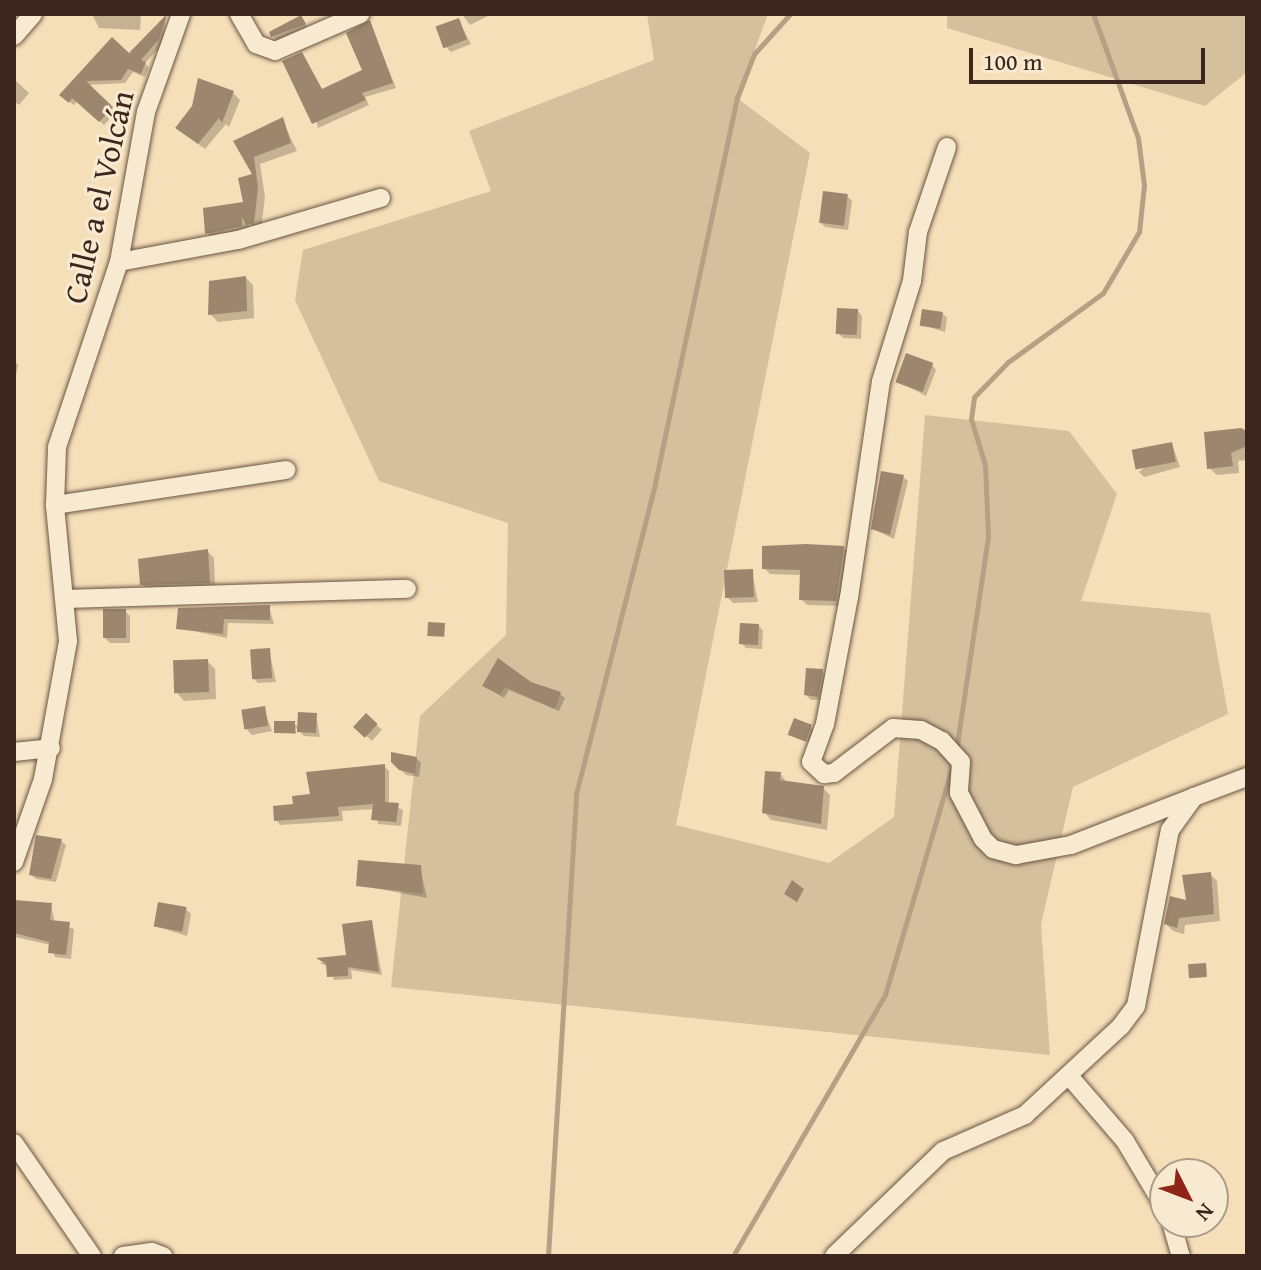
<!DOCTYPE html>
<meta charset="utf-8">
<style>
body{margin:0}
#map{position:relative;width:1261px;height:1270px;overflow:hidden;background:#f5dfb8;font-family:"Gentium Book Plus",serif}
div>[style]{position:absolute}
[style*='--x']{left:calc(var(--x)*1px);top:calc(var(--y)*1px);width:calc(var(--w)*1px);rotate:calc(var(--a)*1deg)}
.green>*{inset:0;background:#d5c09e}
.shadow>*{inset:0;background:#0003;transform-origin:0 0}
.stream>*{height:5px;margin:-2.5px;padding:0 2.5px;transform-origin:2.5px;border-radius:2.5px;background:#b6a084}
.building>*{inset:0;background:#9c876e;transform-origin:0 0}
.roads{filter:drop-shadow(0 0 2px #6a5544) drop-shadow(0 0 2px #6a5544)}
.street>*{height:18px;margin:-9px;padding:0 9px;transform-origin:9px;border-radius:9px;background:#f8ead1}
span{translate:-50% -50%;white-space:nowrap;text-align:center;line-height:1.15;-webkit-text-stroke:6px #f8ead1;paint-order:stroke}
.street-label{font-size:32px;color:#3b271e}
.frame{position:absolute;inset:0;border:16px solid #3b271e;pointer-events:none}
.north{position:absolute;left:1149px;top:1158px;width:80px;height:80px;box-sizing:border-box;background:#f8ead1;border:2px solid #ac9c89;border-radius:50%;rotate:132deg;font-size:22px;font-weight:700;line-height:32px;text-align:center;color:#3b271e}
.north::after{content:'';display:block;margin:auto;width:28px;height:36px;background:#8f2418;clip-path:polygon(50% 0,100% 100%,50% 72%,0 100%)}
.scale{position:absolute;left:969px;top:48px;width:236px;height:36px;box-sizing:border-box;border:4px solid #3b271e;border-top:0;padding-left:10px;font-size:24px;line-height:28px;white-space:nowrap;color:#3b271e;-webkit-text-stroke:6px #f8ead1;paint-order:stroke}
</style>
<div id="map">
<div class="green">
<div style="clip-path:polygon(647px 14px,768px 14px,737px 98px,810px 153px,676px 825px,829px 863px,894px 817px,925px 415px,1069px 431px,1117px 494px,1081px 601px,1210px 613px,1228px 714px,1073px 787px,1041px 924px,1050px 1055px,391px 987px,420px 716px,506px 635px,508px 523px,379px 481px,295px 300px,303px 250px,491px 191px,469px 131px,654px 60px)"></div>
<div style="clip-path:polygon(947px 14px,1247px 14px,1247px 72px,1205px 106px,947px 28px)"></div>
</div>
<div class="shadow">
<div style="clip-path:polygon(92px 14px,141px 14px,140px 30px,99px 28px)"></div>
<div style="clip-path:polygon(462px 14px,492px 14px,470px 25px)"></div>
<div style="clip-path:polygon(166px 16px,163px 44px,145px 63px,149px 68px,145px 77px,133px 72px,125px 83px,87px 85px,116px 112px,104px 125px,77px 101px,74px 105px,66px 99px,112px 40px,129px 56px)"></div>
<div style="clip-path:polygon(300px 17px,309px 29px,278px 41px,273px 36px)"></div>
<div style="clip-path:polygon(459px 21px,471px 44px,451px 52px,446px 47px)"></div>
<div style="clip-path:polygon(370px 22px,396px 88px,365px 97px,369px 105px,318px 128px,302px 55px,323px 91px,364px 71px)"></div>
<div style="clip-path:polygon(14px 79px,29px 93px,19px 105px,14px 101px)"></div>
<div style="clip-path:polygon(233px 93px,240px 100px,229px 127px,226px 124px,205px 149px,185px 134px)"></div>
<div style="clip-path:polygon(282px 120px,297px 151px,260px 164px,265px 197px,261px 230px,249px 224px,249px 233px,214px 240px,207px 233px,245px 204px,255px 176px,235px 142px)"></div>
<div style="clip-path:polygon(847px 196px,852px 201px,848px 230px,825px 227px,820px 222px)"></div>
<div style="clip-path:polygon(246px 278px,253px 285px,254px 318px,218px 322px,210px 314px)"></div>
<div style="clip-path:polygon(858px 311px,862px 316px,861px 339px,843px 338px,838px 333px)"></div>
<div style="clip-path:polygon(942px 313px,947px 318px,945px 332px,922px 325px)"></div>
<div style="clip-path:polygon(14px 360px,18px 365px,14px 386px)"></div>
<div style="clip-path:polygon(932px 365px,936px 370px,926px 396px,897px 381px)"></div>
<div style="clip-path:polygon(1247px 433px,1247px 460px,1238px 461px,1239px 473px,1217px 475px,1209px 468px)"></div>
<div style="clip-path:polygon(1172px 444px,1180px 467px,1144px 477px,1139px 472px)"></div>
<div style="clip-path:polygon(903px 477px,908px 481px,894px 539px,873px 529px)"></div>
<div style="clip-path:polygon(844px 548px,850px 554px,842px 606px,807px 605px,801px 599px,802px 575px,770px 574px,764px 568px)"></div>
<div style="clip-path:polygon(207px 551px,214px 558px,215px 589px,149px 591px,142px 584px)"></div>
<div style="clip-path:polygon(752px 572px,758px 602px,733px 603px,728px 598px)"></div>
<div style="clip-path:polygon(269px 607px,274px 624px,228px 623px,227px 638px,178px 628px)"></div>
<div style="clip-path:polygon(125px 611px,130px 616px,130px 643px,110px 643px,105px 638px)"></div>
<div style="clip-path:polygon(759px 626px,763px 631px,762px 649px,746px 648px,741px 643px)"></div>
<div style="clip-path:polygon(269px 650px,276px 682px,258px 683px,253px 678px)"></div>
<div style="clip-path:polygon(207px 661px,215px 669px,216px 699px,184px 701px,177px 693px)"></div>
<div style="clip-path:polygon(822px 671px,827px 676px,822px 700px,811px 700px,806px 695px)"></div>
<div style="clip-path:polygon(530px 684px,560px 694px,565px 698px,559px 711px,509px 690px,504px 698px,485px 686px)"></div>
<div style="clip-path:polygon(264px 709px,272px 731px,252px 735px,247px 730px)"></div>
<div style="clip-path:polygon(316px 715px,320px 737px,304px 736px,296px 728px,296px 734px,277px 733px,294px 723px,299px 729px)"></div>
<div style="left:366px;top:716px;width:21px;height:15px;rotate:41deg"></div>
<div style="clip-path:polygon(811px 727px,816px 732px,811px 744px,791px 734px)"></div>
<div style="clip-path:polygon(416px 758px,421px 763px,419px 777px,406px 775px,393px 762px)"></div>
<div style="clip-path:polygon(384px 766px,389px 771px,389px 804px,403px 810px,401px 826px,378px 824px,375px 809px,342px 811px,343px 821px,280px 825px,276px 820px,312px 795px)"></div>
<div style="clip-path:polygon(780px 773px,787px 783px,823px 788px,830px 795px,827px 830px,771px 820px,764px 812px)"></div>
<div style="clip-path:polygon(61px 841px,66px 845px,56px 882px,36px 879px,31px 875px)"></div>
<div style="clip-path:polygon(420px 867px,427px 898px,358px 885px)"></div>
<div style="clip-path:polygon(1210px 874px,1217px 881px,1220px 921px,1185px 925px,1184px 934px,1173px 931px,1166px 924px)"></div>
<div style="clip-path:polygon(14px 902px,51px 905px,55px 923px,74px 929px,71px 959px,55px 957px,51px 945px,15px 937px)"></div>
<div style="clip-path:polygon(186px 909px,191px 914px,187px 936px,155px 926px)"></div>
<div style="clip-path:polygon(372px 923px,382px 975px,351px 970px,352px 979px,334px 980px,329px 967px,320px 963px,348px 956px)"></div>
</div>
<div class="stream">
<div style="--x:956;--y:751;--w:217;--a:-81.5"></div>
<div style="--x:988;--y:536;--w:71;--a:-92.4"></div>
<div style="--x:985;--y:465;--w:48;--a:-106.9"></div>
<div style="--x:971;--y:419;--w:22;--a:-82"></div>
<div style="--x:974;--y:397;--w:49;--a:-45.8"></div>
<div style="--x:1008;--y:362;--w:117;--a:-36"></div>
<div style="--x:1103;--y:293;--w:71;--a:-59.5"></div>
<div style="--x:1139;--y:232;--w:47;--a:-83.9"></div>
<div style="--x:1144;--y:185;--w:47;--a:-97.3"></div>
<div style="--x:1138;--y:138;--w:132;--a:-109.9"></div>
<div style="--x:548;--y:1256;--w:463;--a:-86.5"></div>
<div style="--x:576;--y:794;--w:321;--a:-75.7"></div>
<div style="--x:655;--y:483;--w:394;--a:-78"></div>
<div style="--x:737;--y:98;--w:47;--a:-68.9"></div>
<div style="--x:754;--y:54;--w:54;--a:-48"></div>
<div style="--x:733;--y:1256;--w:302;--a:-59.8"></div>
<div style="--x:885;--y:995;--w:237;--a:-73.6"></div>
</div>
<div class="building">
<div style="clip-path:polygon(167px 14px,159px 39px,141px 60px,146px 62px,141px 74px,128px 69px,121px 80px,86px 81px,113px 107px,99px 122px,72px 98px,69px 103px,59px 95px,112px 37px,129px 53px)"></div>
<div style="clip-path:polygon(301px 15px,306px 24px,271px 37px,269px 32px)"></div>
<div style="left:459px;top:18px;width:23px;height:25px;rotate:70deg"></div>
<div style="clip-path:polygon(370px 20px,393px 83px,362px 93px,366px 100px,312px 124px,282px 61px,302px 52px,322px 89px,362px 70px,346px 33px)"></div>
<div style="clip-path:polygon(198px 78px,234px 91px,222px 123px,219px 118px,198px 144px,175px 128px,192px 106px)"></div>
<div style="clip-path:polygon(283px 117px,291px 143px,254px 157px,258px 188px,254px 223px,246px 225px,242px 217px,242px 226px,205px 234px,203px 208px,243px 202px,238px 178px,252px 174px,233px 141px)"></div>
<div style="left:823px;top:191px;width:25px;height:32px;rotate:7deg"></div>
<div style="clip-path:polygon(246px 276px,247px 311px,208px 315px,209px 281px)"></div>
<div style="left:837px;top:308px;width:21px;height:26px;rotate:3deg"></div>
<div style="left:922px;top:309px;width:21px;height:17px;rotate:8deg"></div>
<div style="left:906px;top:353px;width:29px;height:31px;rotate:20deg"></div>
<div style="clip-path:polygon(1241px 428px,1247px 431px,1247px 446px,1231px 453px,1233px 466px,1207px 469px,1204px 432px)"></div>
<div style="left:1172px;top:442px;width:20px;height:41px;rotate:79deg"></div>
<div style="clip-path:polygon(881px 471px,904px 475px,890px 535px,871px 529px)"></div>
<div style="clip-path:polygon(806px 544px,844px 546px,836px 601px,799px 600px,800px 570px,762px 569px,762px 546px)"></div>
<div style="clip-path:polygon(208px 549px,210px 583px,140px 585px,138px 559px)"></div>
<div style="left:753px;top:569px;width:28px;height:29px;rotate:88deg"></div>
<div style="clip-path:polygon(270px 605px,270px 620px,224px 619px,223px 634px,176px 629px,178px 608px)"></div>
<div style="left:126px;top:609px;width:29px;height:23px;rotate:90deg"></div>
<div style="left:428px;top:622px;width:17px;height:14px;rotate:3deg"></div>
<div style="left:740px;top:623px;width:19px;height:21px;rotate:3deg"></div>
<div style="left:270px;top:648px;width:30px;height:20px;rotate:86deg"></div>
<div style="clip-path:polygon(498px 658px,531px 682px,561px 692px,555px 709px,505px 687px,500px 695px,482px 686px)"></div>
<div style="left:208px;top:659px;width:33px;height:35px;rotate:88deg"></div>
<div style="clip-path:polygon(806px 668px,823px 669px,818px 697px,804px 695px)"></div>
<div style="left:265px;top:706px;width:20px;height:24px;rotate:81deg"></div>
<div style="left:298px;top:712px;width:19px;height:20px;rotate:3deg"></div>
<div style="left:366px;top:713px;width:16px;height:19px;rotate:43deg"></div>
<div style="left:794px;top:718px;width:19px;height:18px;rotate:21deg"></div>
<div style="left:295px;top:721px;width:12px;height:21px;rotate:90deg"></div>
<div style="clip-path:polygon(391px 752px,417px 757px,415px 774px,399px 770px,391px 762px)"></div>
<div style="clip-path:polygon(385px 764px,385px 802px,399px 803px,396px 822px,371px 820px,373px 804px,338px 807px,339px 816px,274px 821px,273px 806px,293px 804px,292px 796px,310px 794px,306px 772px)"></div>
<div style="clip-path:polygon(765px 771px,781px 772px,780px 780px,824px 786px,821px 824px,762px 813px)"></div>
<div style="clip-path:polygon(36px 835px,62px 839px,51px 879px,29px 875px)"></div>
<div style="clip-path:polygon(358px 860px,421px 865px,423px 894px,356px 886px)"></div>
<div style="clip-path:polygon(1211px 872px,1214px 914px,1179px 918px,1177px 928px,1164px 924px,1170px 896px,1186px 900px,1182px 875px)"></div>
<div style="clip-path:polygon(792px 880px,804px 889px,797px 902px,784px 894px)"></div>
<div style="clip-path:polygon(14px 900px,52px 903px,50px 920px,70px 922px,66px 955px,48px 953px,49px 942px,14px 933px)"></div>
<div style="left:158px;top:902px;width:29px;height:25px;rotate:10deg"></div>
<div style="clip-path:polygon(372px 920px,379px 972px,348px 967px,348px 976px,327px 977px,326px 964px,316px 958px,346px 955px,342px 924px)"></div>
<div style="left:1206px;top:963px;width:14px;height:18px;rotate:86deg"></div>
</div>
<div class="roads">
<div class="street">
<div style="--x:239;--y:14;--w:34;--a:60"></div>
<div style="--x:256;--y:44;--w:20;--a:20"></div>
<div style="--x:275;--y:51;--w:93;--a:-23.5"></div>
<div style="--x:14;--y:36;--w:29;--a:-49"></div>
<div style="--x:947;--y:147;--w:90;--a:108.8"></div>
<div style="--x:918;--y:232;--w:49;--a:97"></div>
<div style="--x:912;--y:281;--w:105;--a:107.2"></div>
<div style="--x:881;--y:381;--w:218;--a:98.4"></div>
<div style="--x:849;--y:597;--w:129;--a:100.7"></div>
<div style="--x:825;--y:724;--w:40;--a:110.2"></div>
<div style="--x:811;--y:762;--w:18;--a:43"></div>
<div style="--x:824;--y:774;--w:10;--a:-6"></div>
<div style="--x:834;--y:773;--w:74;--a:-37.3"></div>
<div style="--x:893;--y:728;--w:28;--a:4"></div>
<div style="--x:921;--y:730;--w:24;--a:28"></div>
<div style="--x:942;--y:741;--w:28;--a:48"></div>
<div style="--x:961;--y:762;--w:31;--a:94"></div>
<div style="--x:959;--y:793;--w:52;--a:62.4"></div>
<div style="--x:983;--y:839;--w:14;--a:45"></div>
<div style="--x:993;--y:849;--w:24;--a:15"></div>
<div style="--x:1016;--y:855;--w:56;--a:-10.3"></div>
<div style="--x:1071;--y:845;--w:132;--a:-21.3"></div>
<div style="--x:119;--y:262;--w:121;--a:-10.5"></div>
<div style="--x:238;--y:240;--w:149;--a:-16.4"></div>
<div style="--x:55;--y:505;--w:234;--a:-8.6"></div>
<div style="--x:66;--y:599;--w:341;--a:-1.7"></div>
<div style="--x:14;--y:752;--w:37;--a:-6"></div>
<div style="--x:14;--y:862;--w:88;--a:-70.7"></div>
<div style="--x:43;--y:779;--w:140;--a:-79.7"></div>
<div style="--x:68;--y:641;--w:137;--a:-95.5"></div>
<div style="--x:55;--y:505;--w:58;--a:-88"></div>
<div style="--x:57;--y:447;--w:195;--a:-71.5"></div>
<div style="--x:119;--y:262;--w:152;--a:-79.8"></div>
<div style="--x:146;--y:112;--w:104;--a:-70.3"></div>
<div style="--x:1070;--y:1077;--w:84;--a:49.3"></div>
<div style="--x:1125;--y:1141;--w:78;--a:59.2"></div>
<div style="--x:14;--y:1143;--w:137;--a:55.4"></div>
<div style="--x:1171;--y:1222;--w:35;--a:74"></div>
<div style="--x:123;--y:1256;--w:29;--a:-8"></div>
<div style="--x:152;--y:1252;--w:12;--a:20"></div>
<div style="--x:834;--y:1256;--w:151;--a:-43.9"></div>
<div style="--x:943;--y:1151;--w:90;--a:-23.7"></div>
<div style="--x:1025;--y:1115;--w:131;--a:-42.8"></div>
<div style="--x:1121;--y:1026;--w:25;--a:-53"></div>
<div style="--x:1136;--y:1006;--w:179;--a:-79.1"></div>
<div style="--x:1170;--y:830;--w:41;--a:-54"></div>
<div style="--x:1194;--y:797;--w:57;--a:-20.7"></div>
</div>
</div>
<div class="street-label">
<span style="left:99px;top:197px;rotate:-77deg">Calle a el Volcán</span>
</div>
<div class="frame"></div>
<div class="north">N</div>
<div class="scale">100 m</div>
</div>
